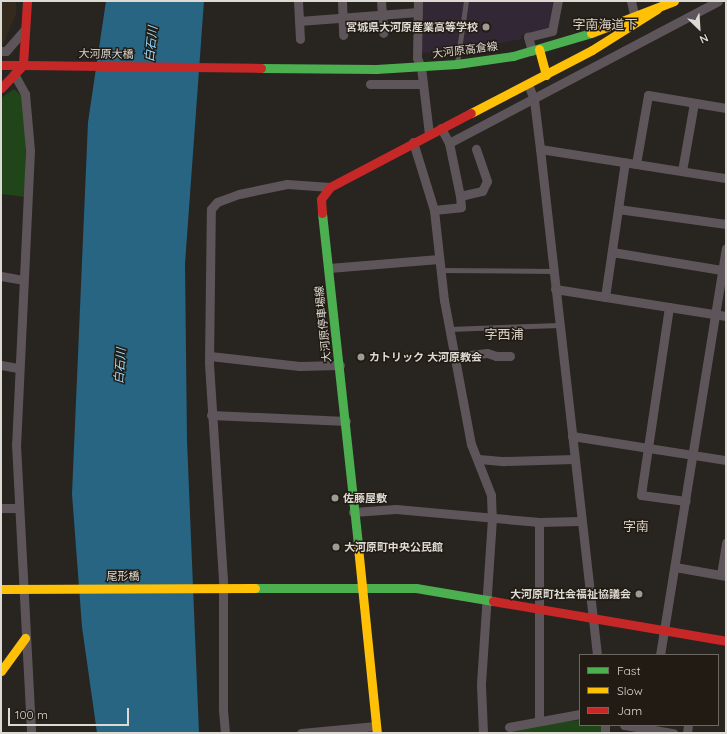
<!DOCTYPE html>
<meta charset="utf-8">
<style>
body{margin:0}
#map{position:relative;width:727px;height:734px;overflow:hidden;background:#282420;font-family:Quicksand,"Noto Sans JP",sans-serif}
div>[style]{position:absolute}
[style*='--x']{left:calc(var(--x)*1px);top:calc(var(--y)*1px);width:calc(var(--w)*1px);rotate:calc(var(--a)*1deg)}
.built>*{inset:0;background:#342a1d}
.education>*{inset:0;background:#322734}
.green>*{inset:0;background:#204519}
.water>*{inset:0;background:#276582}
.lane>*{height:4.5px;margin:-2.25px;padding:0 2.25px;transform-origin:2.25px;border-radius:2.25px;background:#5e555a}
.street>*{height:9px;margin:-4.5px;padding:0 4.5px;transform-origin:4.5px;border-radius:4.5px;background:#5e555a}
.fast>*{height:9px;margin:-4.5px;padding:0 4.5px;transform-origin:4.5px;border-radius:4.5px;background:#4caf50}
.slow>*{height:9px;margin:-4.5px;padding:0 4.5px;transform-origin:4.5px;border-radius:4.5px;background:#ffc107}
.jam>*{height:9px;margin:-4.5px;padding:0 4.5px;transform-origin:4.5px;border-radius:4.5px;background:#c62828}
.dots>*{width:11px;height:11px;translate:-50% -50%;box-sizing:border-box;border:2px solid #211b13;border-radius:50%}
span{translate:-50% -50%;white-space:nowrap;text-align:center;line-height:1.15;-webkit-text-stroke:3px #211b13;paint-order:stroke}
.poi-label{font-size:11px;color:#ddd9d3;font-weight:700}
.right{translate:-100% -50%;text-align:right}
.left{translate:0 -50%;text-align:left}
.street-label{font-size:11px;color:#ddd9d3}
.water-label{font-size:12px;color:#98d8fc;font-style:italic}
.quarter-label{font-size:13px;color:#dbd2c7}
.frame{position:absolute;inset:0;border:2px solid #ddd9d3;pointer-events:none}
.legend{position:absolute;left:579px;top:654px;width:140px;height:72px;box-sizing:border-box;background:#211b13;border:1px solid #6c6760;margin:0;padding:5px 7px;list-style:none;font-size:12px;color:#ddd9d3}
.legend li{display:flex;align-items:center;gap:8px;height:20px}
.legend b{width:20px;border:1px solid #6c6760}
.north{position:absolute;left:679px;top:8px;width:40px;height:40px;-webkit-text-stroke:3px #211b13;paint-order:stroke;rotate:155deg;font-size:11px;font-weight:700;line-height:16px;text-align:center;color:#ddd9d3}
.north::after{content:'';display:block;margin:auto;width:14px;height:18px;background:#ddd9d3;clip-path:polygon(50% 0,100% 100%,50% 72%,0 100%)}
.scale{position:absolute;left:8px;top:708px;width:121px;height:18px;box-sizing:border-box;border:2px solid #ddd9d3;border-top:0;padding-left:5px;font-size:12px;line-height:14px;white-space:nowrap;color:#ddd9d3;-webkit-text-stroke:3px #211b13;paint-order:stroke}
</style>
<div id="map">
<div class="built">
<div style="clip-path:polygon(1px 1px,16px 1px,16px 14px,2px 47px)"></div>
</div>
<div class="education">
<div style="clip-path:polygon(422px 1px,556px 1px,552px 26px,521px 36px,522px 39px,467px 49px,422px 53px)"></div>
</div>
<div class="green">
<div style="clip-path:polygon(14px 89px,22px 96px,26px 121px,25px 197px,1px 194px,1px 98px)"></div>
<div style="clip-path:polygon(580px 720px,580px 725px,601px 725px,602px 733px,510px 733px,510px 729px)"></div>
</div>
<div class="water">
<div style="clip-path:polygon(106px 1px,204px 1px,185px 264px,187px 440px,199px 733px,97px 733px,82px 627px,72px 494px,88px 122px)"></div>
</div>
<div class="lane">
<div style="--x:457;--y:63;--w:63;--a:-81.7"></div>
<div style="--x:440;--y:270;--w:113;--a:0.5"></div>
<div style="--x:449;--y:329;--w:110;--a:-2.1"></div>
</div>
<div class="street">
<div style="--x:298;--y:1;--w:38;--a:87"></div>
<div style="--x:342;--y:1;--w:34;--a:88"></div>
<div style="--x:381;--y:1;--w:32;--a:86"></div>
<div style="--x:418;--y:1;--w:57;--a:91"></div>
<div style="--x:417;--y:58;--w:10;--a:66"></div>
<div style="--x:421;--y:67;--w:67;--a:83.2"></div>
<div style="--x:631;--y:1;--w:17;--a:77"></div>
<div style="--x:299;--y:21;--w:119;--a:-4.3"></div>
<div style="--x:1;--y:51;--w:5;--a:0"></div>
<div style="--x:6;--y:51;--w:29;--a:-49"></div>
<div style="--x:532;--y:51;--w:15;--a:-106"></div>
<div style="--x:528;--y:37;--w:25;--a:-14"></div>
<div style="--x:552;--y:31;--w:31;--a:-79"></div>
<div style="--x:14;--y:74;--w:23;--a:61"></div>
<div style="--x:25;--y:94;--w:56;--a:84.9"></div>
<div style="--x:30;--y:150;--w:294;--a:92.7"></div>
<div style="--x:16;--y:444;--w:289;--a:87"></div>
<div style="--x:370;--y:84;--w:53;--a:0"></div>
<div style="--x:528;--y:84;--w:17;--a:69"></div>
<div style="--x:534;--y:100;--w:49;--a:83"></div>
<div style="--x:540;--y:149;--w:509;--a:83.57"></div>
<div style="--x:441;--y:128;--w:17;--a:62"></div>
<div style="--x:449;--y:143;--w:54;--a:78.3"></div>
<div style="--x:460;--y:196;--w:23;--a:-13"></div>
<div style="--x:482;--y:191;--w:11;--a:-63"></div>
<div style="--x:487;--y:181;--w:34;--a:-109"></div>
<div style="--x:413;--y:142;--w:71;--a:72.8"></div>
<div style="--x:434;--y:210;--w:91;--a:83.7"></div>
<div style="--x:444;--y:300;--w:147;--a:79.4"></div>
<div style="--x:471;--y:444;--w:55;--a:68.6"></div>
<div style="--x:491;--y:495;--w:23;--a:88"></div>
<div style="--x:492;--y:518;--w:167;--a:93.8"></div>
<div style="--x:481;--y:685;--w:48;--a:87.6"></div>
<div style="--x:449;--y:143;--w:304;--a:-27.8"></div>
<div style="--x:540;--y:149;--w:188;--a:8.9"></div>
<div style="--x:636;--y:164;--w:70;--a:-80.1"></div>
<div style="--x:648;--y:95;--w:79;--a:9.5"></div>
<div style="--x:682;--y:171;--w:69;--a:-80"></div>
<div style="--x:618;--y:209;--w:109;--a:7.9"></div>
<div style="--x:434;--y:210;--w:27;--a:-6"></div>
<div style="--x:461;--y:207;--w:11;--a:-95"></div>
<div style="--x:612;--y:252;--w:111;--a:9.3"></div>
<div style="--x:329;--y:268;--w:110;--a:-4.7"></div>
<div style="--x:1;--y:276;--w:22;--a:10"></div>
<div style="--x:555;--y:289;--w:173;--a:9"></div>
<div style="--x:605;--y:297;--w:136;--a:-81.6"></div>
<div style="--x:669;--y:307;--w:190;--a:98.5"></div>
<div style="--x:641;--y:495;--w:45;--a:7.6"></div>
<div style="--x:210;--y:356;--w:90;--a:6.4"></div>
<div style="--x:299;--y:366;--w:41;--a:-1.4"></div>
<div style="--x:454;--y:357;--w:33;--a:-7"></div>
<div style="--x:487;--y:353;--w:9;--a:18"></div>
<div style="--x:496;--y:356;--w:14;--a:0"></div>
<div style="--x:1;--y:365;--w:17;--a:10"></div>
<div style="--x:211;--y:415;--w:135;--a:2.5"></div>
<div style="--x:572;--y:436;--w:156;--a:8.9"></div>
<div style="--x:479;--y:459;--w:25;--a:5"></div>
<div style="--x:504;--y:461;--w:70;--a:-1.6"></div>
<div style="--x:1;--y:508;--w:17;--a:0"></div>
<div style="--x:353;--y:512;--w:43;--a:-4"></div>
<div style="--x:396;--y:509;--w:144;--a:5.2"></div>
<div style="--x:539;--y:522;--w:42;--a:-1.4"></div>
<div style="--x:675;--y:567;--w:52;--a:10"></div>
<div style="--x:721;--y:575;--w:33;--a:-81"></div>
<div style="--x:660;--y:655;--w:412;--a:-80.8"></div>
<div style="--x:539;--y:720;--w:198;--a:-90"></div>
<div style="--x:605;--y:725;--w:8;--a:90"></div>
<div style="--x:624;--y:725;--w:50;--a:9.3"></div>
<div style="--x:509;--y:727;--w:72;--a:-10.4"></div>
<div style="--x:225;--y:733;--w:25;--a:-95"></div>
<div style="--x:223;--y:708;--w:128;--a:-90"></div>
<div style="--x:223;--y:580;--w:217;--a:-93.7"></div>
<div style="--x:209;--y:363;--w:154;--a:-89.3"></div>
<div style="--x:211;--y:209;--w:9;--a:-49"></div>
<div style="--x:217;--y:202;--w:23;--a:-20"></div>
<div style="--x:239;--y:194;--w:49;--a:-11.8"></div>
<div style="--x:287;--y:184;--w:43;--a:4"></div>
<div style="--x:301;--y:733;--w:75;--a:-5.3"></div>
<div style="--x:687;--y:733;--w:8;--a:-83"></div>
</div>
<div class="fast">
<div style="--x:261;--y:68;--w:115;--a:0.5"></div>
<div style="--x:376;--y:69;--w:81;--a:-3.5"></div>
<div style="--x:457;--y:64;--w:57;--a:-8.1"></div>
<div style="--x:513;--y:56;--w:81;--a:-16.4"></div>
<div style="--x:322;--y:213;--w:336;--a:83.8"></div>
<div style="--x:255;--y:588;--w:161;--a:0"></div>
<div style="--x:416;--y:588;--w:78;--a:9.6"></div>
</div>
<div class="slow">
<div style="--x:591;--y:33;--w:89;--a:-21.1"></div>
<div style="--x:539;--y:49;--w:27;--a:75"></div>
<div style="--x:471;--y:113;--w:136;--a:-27.5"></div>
<div style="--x:592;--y:50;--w:77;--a:-32.2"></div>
<div style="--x:358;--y:547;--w:187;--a:84.2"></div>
<div style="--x:1;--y:589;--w:254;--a:-0.2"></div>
<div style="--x:1;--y:671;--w:41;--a:-54"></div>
</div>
<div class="jam">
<div style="--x:1;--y:65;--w:22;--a:0"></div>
<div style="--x:23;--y:65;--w:64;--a:-86.4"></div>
<div style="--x:1;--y:88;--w:32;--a:-46"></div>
<div style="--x:23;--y:65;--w:238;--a:0.7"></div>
<div style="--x:322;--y:213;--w:14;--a:-94"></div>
<div style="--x:321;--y:199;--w:15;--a:-53"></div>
<div style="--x:330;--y:187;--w:159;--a:-27.7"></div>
<div style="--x:493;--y:601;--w:236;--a:9.7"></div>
</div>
<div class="dots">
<div style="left:486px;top:27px;background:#9e9a94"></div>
<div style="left:361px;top:357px;background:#9e9a94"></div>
<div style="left:335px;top:498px;background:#9e9a94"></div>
<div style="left:336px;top:547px;background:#9e9a94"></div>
<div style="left:639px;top:594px;background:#9e9a94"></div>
</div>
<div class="poi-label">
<span class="right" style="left:478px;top:27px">宮城県大河原産業高等学校</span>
<span class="left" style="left:369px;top:357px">カトリック 大河原教会</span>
<span class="left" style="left:343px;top:498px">佐藤屋敷</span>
<span class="left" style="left:344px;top:547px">大河原町中央公民館</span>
<span class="right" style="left:631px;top:594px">大河原町社会福祉協議会</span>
</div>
<div class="street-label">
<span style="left:465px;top:50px;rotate:-7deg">大河原高倉線</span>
<span style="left:106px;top:54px;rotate:1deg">大河原大橋</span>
<span style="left:323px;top:324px;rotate:-96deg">大河原停車場線</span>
<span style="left:123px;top:576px">尾形橋</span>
</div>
<div class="water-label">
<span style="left:151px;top:44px;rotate:-84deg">白石川</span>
<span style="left:120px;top:366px;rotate:-86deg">白石川</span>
</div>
<div class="quarter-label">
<span style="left:605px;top:24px">字南海道下</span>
<span style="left:504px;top:334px">字西浦</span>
<span style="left:636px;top:526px">字南</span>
</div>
<div class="frame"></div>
<ul class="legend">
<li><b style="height:5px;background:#4caf50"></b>Fast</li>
<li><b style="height:5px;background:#ffc107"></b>Slow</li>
<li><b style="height:5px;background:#c62828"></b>Jam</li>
</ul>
<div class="north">N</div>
<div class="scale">100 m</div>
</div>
